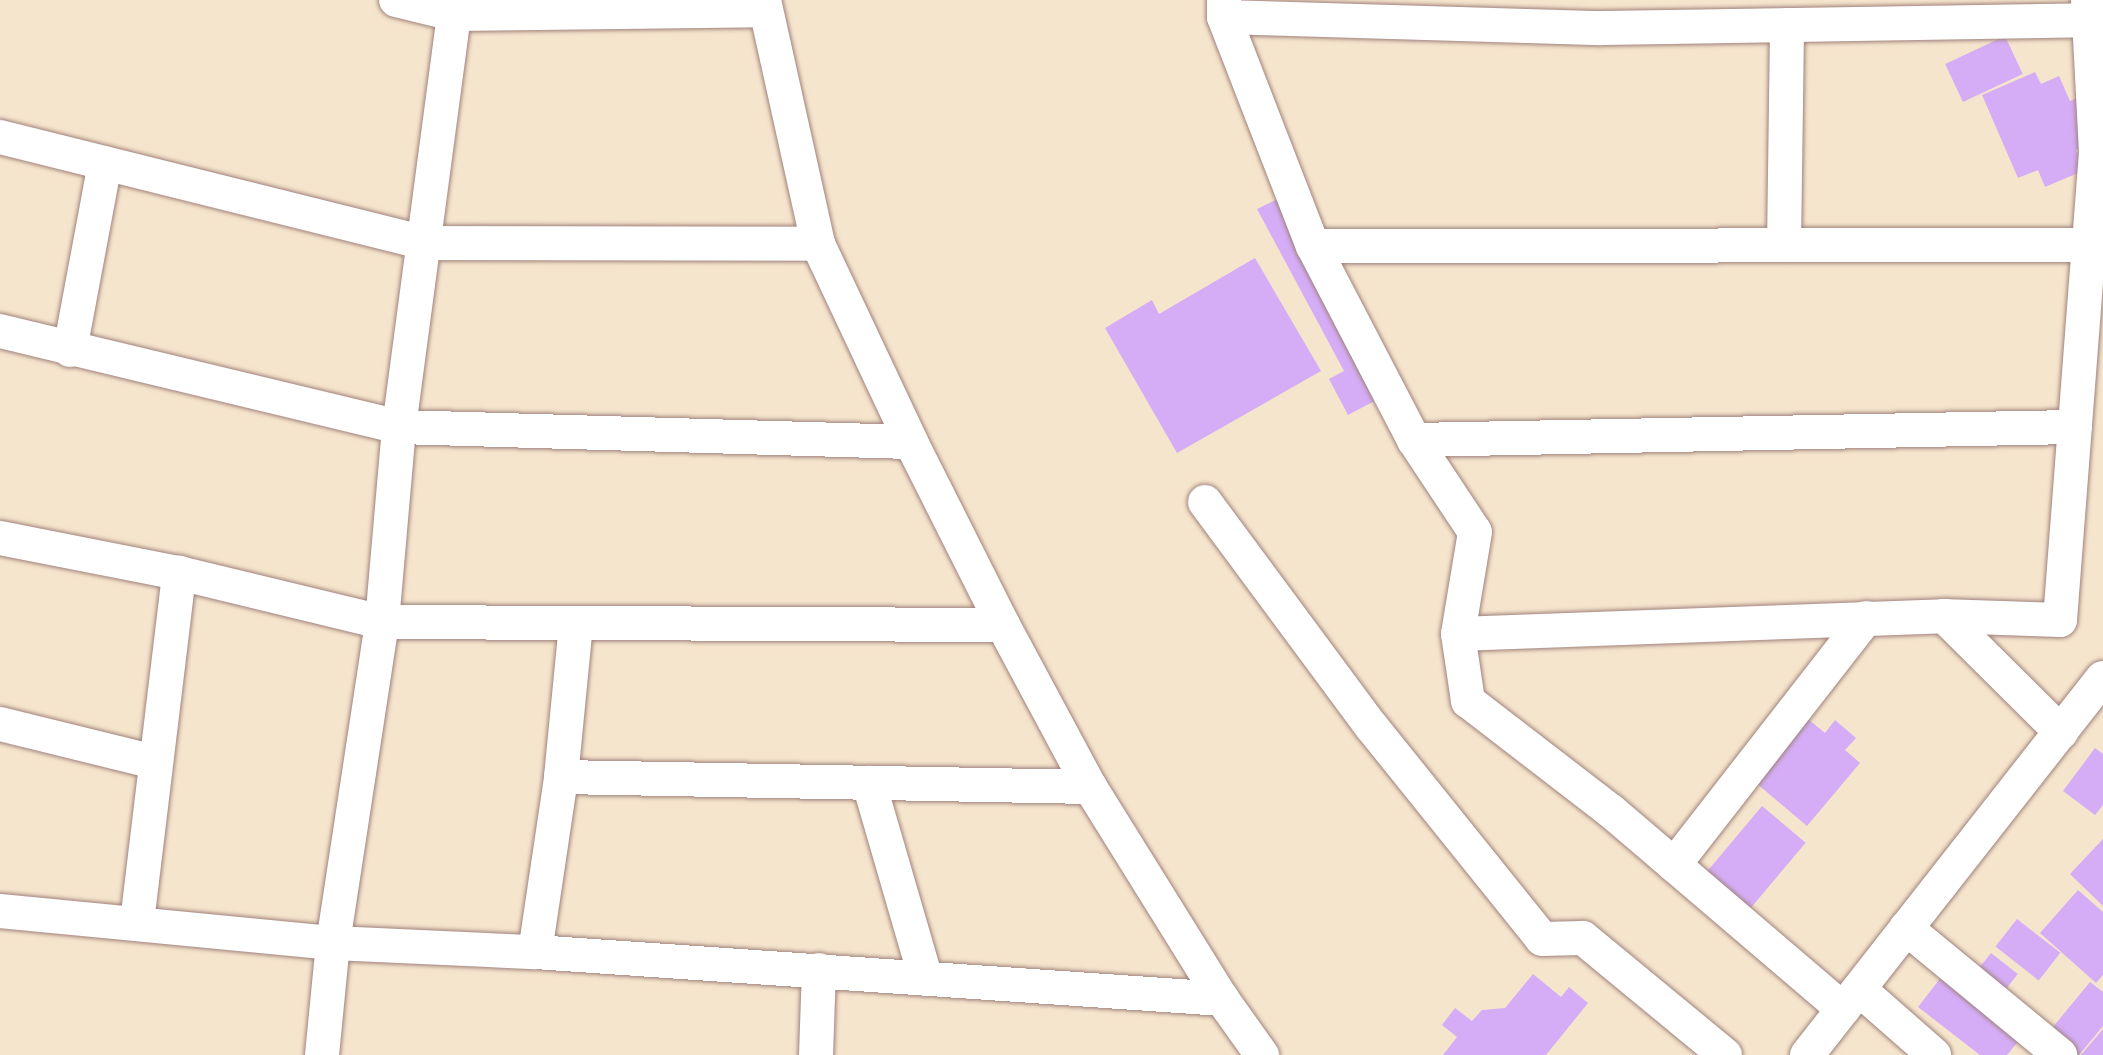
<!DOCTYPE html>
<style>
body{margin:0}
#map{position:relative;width:2103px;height:1055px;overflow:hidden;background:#f6e5cd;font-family:"IM FELL Double Pica",serif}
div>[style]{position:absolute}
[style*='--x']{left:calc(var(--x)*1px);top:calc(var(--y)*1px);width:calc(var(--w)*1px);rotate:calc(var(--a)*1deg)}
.building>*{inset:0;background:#d4adf6;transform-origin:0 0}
.roads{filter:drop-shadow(0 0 2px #a0827c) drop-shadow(0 0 2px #a0827c)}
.minor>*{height:34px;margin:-17px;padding:0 17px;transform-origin:17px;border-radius:17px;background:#fff}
span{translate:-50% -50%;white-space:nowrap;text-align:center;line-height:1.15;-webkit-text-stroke:6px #fbf7ec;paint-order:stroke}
</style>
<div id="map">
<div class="building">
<div style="left:2005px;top:36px;width:42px;height:66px;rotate:65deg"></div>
<div style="clip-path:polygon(2035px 72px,2041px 84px,2059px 76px,2070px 101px,2077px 98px,2089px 144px,2076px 150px,2085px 170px,2045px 187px,2038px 170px,2018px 178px,1982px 95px)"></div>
<div style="clip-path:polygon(1278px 199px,1384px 396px,1348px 415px,1329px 379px,1344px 371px,1257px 209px)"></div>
<div style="clip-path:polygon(1255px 258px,1321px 371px,1177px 453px,1105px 328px,1152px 300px,1159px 314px)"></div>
<div style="clip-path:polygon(1808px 719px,1825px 733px,1835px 720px,1856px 738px,1845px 750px,1860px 763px,1807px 826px,1755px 782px)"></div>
<div style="clip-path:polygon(2095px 748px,2103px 754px,2103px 805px,2095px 815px,2063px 791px)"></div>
<div style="left:1762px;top:806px;width:57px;height:92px;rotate:40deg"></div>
<div style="clip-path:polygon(2103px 839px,2103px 906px,2070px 874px)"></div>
<div style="clip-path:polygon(2078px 890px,2103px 912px,2103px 975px,2096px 983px,2040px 933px)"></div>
<div style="left:2017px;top:919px;width:55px;height:35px;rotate:38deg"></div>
<div style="left:1991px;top:953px;width:34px;height:23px;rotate:38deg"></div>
<div style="clip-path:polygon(1946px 971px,2026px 1032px,2007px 1055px,1980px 1055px,1918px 1007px)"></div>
<div style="clip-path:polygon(1533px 974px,1561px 997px,1569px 987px,1588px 1003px,1546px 1055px,1443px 1055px,1457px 1037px,1442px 1025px,1455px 1008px,1472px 1021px,1482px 1010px,1505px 1008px)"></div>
<div style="clip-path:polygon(2090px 982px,2103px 992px,2103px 1026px,2079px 1055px,2074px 1055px,2048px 1033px)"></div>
<div style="clip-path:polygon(2103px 1029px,2103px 1055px,2081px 1055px)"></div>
</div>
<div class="roads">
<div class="minor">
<div style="--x:396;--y:0;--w:60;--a:13.6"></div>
<div style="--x:454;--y:14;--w:310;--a:-0.7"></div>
<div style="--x:764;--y:0;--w:250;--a:77.5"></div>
<div style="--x:818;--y:244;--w:219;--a:64.8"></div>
<div style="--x:911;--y:442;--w:205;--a:63.3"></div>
<div style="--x:1003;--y:625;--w:184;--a:61.8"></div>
<div style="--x:1090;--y:787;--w:250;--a:58.1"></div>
<div style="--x:1222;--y:999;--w:69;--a:54.5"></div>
<div style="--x:1224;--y:0;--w:17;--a:90"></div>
<div style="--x:1224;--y:17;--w:246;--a:68.8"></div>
<div style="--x:1313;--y:246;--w:219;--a:62.5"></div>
<div style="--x:1414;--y:440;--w:110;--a:56.5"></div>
<div style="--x:1475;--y:532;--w:103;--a:99.5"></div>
<div style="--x:1458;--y:634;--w:68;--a:81.5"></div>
<div style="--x:1468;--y:701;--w:180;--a:37.6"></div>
<div style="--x:1611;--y:811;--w:305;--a:40.5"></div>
<div style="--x:1224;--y:17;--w:378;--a:1.7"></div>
<div style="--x:1602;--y:28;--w:501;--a:-0.91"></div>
<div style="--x:0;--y:137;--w:437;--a:14"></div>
<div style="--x:424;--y:243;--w:394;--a:0.1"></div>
<div style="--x:1784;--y:245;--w:220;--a:-89.2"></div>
<div style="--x:1313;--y:246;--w:776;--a:-0.07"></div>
<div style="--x:0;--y:331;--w:410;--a:13.5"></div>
<div style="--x:399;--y:427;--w:512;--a:1.68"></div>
<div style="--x:70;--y:350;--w:190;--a:-79.4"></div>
<div style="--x:1414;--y:440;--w:661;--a:-1.13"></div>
<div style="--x:1205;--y:502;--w:279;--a:53.5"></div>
<div style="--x:1371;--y:726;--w:273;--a:51.2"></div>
<div style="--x:1542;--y:939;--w:41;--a:-1.4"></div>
<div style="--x:1583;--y:938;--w:184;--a:39.5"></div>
<div style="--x:0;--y:538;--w:182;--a:11.1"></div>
<div style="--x:179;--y:573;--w:209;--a:13.6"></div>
<div style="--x:382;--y:622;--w:621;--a:0.28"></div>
<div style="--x:1944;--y:616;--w:165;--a:44.8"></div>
<div style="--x:1458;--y:634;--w:486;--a:-2.1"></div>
<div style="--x:1944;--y:616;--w:116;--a:2"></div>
<div style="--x:2060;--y:620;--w:469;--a:-85.6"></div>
<div style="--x:2096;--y:152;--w:152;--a:-93"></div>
<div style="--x:0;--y:724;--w:160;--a:13.8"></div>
<div style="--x:561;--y:777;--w:529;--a:1.08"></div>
<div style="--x:869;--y:783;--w:204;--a:73.8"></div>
<div style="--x:1674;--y:865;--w:313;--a:-52.1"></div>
<div style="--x:0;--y:911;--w:335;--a:5.5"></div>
<div style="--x:333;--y:943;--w:202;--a:2.6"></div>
<div style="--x:535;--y:952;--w:689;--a:3.91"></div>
<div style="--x:137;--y:922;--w:352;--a:-83.1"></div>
<div style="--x:1906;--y:928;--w:200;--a:39.5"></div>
<div style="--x:535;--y:952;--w:177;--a:-81.5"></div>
<div style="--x:561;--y:777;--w:154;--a:-84.4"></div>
<div style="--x:1859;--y:989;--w:100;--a:41.3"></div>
<div style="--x:322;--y:1055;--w:113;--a:-84.4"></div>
<div style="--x:333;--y:943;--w:325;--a:-81.3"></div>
<div style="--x:382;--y:622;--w:196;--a:-85"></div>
<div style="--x:399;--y:427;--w:431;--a:-82.4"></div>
<div style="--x:816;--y:1055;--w:85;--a:-88"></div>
<div style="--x:1807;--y:1055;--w:479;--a:-51.9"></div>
</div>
</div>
</div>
